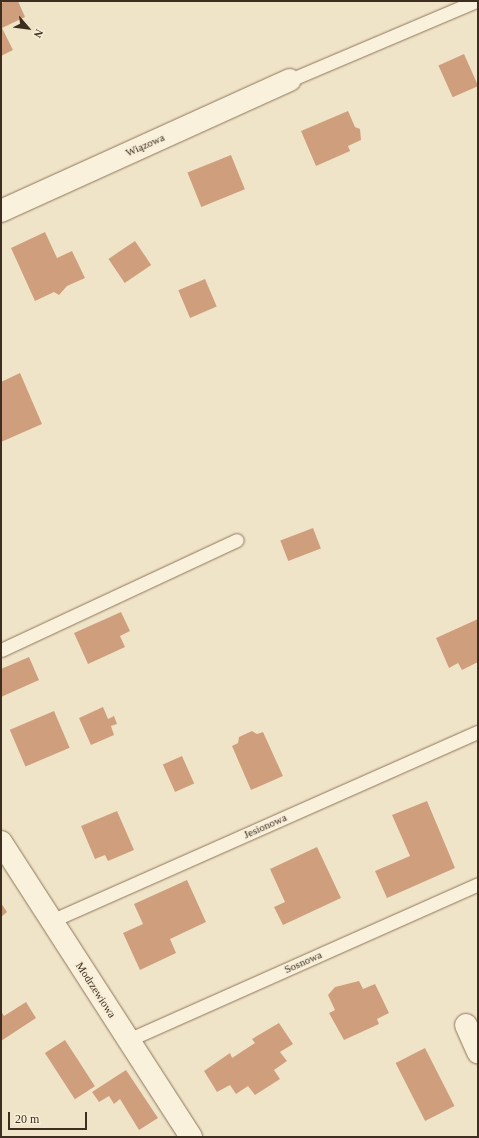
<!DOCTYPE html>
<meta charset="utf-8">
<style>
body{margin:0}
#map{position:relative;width:479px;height:1138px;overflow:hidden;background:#f0e4c8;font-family:Georgia,serif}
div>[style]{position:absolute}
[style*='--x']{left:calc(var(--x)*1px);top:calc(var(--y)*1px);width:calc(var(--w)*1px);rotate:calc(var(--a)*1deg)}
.building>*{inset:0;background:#cf9f7d;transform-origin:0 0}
.roads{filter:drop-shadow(0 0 1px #8d765c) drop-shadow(0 0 1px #8d765c)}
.lane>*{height:13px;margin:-6.5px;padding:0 6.5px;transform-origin:6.5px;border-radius:6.5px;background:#faf1dc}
.street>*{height:22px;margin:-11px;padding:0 11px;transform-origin:11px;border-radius:11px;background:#faf1dc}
span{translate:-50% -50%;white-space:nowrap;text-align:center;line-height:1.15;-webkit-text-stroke:4px #f7eed8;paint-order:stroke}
.street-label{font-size:11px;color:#3d2e20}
.frame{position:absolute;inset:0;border:2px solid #3d2e20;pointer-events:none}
.north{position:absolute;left:8px;top:8px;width:40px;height:40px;-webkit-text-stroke:3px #f7eed8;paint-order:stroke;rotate:118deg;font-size:11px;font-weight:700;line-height:16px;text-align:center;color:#3d2e20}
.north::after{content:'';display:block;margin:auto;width:14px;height:18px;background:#3d2e20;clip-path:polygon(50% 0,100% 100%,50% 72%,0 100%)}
.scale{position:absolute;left:8px;top:1112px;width:79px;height:18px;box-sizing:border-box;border:2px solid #3d2e20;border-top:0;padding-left:5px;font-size:12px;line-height:14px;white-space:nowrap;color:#3d2e20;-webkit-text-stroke:3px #f7eed8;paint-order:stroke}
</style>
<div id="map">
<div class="building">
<div style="clip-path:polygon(6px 1px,18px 1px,25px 17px,2px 28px,13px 50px,1px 56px,1px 3px)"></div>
<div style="left:464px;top:54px;width:35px;height:28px;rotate:66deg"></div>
<div style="clip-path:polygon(348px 111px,355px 127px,360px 129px,361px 140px,348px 146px,350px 151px,316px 166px,301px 131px)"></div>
<div style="left:231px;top:155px;width:37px;height:47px;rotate:68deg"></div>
<div style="clip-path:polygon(45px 232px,57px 258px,72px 251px,85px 278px,67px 286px,59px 295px,54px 292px,35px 301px,11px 248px)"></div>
<div style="left:135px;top:241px;width:29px;height:32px;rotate:56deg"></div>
<div style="left:205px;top:279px;width:30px;height:29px;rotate:67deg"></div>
<div style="clip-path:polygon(20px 373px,42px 424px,1px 442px,1px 382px)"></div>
<div style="left:313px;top:528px;width:22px;height:35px;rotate:69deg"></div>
<div style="clip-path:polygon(121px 612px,130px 631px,120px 636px,125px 647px,88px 664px,74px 633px)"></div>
<div style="clip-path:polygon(478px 619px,478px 662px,462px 670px,458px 663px,449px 668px,436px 638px)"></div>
<div style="clip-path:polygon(29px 657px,39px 680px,1px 697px,1px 669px)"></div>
<div style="clip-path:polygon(103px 707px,108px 719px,114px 716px,117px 724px,111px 726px,114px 735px,91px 745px,79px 718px)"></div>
<div style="left:54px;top:711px;width:40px;height:48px;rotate:67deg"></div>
<div style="clip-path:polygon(252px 731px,257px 734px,263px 732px,283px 776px,251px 790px,232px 746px,238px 743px,239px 737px)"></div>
<div style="left:182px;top:756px;width:30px;height:21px;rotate:66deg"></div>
<div style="clip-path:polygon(427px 801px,455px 868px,387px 898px,375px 871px,410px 856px,392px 815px)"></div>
<div style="clip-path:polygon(117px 811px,134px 850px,108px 861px,105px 855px,95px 859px,81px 826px)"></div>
<div style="clip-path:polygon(317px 847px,341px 898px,283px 925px,274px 907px,285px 902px,270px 869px)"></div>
<div style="clip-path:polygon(187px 880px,206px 922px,170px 939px,176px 953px,140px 970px,123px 933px,143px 924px,134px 904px)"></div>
<div style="clip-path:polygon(1px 903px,7px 912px,1px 917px)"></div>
<div style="clip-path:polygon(359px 981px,363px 989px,375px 984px,389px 1013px,377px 1019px,379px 1024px,344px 1040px,329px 1013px,335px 1010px,328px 995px,335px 987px)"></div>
<div style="clip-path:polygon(26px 1002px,36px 1018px,1px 1041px,1px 1011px,4px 1016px)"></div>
<div style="clip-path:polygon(279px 1023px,293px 1044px,280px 1052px,287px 1061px,274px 1070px,280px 1079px,255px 1095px,248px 1086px,236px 1094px,230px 1085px,217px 1092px,204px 1071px,230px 1053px,232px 1058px,255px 1043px,252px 1039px)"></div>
<div style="left:65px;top:1040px;width:55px;height:24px;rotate:57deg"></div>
<div style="left:425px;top:1048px;width:65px;height:33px;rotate:63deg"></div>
<div style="clip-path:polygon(126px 1070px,158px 1118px,139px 1130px,120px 1099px,114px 1104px,109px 1096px,99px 1102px,92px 1092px)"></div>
</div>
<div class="roads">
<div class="lane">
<div style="--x:290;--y:80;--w:202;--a:-23"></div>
<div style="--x:1;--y:650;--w:260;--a:-25"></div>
<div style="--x:51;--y:921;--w:467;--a:-23.9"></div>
<div style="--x:128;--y:1040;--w:383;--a:-24"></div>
</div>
<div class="street">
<div style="--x:1;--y:211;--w:317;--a:-24.4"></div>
<div style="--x:1;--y:842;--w:351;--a:57.2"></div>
<div style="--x:466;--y:1025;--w:30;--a:66"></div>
</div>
</div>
<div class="street-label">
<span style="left:145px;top:145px;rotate:-24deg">Wiązowa</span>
<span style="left:265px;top:826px;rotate:-24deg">Jesionowa</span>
<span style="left:303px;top:962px;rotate:-24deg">Sosnowa</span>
<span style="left:96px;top:990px;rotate:57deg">Modrzewiowa</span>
</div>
<div class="frame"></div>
<div class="north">N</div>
<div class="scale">20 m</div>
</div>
